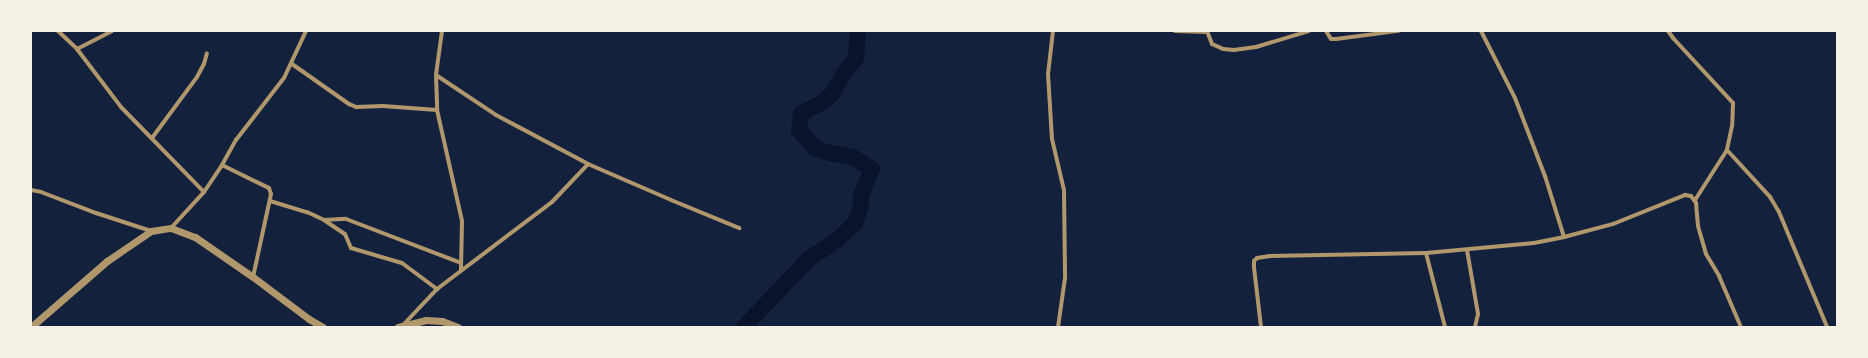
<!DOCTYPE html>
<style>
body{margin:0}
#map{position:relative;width:1868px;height:358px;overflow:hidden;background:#14213d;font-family:Jost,sans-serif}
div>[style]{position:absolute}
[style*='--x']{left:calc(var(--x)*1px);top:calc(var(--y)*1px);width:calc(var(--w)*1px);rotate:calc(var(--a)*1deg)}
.river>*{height:16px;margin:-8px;padding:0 8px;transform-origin:8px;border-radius:8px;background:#0b132b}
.minor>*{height:4px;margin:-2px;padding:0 2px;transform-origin:2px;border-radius:2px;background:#b1986c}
.tertiary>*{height:7px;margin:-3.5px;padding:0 3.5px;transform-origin:3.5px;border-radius:3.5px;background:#b1986c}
span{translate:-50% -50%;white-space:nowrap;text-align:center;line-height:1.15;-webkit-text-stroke:3.5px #f6f1e7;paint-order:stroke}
.frame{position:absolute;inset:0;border:32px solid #f6f1e7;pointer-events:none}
</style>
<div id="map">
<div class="river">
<div style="--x:744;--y:327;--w:94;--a:-46.3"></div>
<div style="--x:809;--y:259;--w:34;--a:-34"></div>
<div style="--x:837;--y:240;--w:25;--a:-43"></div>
<div style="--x:855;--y:223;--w:18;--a:-71"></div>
<div style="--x:861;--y:206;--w:10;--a:-90"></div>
<div style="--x:861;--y:196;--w:29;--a:-68"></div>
<div style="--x:872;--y:169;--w:22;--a:-148"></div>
<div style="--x:853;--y:157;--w:23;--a:-170"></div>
<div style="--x:830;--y:153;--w:16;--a:-162"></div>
<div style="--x:815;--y:148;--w:24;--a:-132"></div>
<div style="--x:799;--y:130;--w:16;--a:-83"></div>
<div style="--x:801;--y:114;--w:23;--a:-29"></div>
<div style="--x:821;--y:103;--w:14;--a:-39"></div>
<div style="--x:832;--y:94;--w:24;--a:-60"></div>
<div style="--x:844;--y:73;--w:19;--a:-51"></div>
<div style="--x:856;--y:58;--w:27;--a:-86"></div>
</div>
<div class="minor">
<div style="--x:58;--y:31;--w:26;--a:43"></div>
<div style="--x:77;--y:49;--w:73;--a:52.8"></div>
<div style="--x:121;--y:107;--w:119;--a:45.7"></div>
<div style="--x:442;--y:31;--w:44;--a:97.8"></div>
<div style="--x:436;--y:75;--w:35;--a:88"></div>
<div style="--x:437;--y:110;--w:114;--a:77.3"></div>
<div style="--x:462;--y:221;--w:49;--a:91.2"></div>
<div style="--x:1053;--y:31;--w:43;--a:96.6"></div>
<div style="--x:1048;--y:74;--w:65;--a:86.5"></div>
<div style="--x:1052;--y:139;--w:52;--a:76.8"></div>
<div style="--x:1064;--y:190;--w:88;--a:89.3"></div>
<div style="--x:1065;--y:278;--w:49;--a:98.1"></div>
<div style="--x:1175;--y:31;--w:32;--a:2"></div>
<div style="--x:1207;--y:31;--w:14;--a:69"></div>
<div style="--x:1212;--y:44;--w:12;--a:24"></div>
<div style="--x:1223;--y:49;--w:11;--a:5"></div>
<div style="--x:1234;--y:50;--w:22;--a:-8"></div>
<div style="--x:1256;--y:47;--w:55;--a:-16.8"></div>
<div style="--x:1326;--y:31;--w:9;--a:58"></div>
<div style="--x:1331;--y:39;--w:5;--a:0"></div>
<div style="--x:1336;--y:39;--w:63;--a:-7.4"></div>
<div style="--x:1481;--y:31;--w:75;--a:63.1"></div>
<div style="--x:1515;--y:98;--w:84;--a:69"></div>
<div style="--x:1545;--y:176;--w:64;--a:72.7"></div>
<div style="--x:1564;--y:237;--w:51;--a:-14.9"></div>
<div style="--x:1613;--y:224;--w:78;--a:-21.9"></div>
<div style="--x:1685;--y:195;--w:6;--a:9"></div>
<div style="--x:1691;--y:196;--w:9;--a:54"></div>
<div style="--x:1696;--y:203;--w:23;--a:85"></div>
<div style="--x:1698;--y:226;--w:29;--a:74"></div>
<div style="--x:1706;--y:254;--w:26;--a:59"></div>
<div style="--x:1719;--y:276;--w:56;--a:66.7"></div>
<div style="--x:1668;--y:31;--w:9;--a:54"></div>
<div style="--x:1673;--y:38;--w:88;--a:47.3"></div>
<div style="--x:1733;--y:103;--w:23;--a:92"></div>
<div style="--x:1732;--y:126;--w:25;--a:102"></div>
<div style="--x:1727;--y:150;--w:59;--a:122.6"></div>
<div style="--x:77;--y:49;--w:39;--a:-27"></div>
<div style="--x:292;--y:64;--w:70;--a:35.1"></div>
<div style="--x:349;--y:104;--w:8;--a:23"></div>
<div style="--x:356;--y:107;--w:27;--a:-2"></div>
<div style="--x:383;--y:106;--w:54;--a:4.2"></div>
<div style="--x:436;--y:75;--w:72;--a:33.7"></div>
<div style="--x:496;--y:115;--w:104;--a:28"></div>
<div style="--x:588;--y:164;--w:90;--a:23.4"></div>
<div style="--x:671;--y:200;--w:74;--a:22.4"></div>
<div style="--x:152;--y:138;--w:76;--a:-53.6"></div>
<div style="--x:197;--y:77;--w:15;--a:-62"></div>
<div style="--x:204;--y:64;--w:11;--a:-75"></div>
<div style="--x:1727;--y:150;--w:64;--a:47.5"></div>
<div style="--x:1770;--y:197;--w:17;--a:59"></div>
<div style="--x:1779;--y:212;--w:125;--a:67.3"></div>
<div style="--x:222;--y:165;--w:52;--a:26.1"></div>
<div style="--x:269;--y:188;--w:6;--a:72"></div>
<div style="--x:271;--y:194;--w:85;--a:102.2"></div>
<div style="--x:31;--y:190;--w:10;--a:11"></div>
<div style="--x:41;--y:192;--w:59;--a:20.9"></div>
<div style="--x:96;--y:213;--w:58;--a:18.1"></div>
<div style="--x:270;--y:201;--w:39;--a:17"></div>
<div style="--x:307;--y:212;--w:19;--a:25"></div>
<div style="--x:324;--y:220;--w:25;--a:34"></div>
<div style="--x:345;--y:234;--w:15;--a:67"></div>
<div style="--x:351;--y:248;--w:53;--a:16.4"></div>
<div style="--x:402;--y:263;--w:44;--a:36.6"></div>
<div style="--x:324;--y:220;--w:22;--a:-3"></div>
<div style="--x:346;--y:219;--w:123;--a:20.9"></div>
<div style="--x:171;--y:228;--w:49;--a:-47.5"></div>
<div style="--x:204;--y:192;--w:32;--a:-56"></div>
<div style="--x:222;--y:165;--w:29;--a:-61"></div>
<div style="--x:236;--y:140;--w:78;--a:-52.3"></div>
<div style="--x:284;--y:78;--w:52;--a:-64.9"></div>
<div style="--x:1467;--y:250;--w:65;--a:80.2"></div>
<div style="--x:1478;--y:314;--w:13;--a:103"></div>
<div style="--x:1426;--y:253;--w:76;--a:75.6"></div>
<div style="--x:404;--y:324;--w:48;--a:-46.7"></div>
<div style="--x:437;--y:289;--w:144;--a:-37.1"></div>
<div style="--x:552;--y:202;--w:52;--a:-46.5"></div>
<div style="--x:1261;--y:327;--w:60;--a:-96.7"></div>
<div style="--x:1254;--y:267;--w:6;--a:-90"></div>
<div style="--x:1254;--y:261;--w:4;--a:-45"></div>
<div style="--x:1257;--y:258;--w:13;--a:-9"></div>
<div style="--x:1270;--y:256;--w:156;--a:-1.1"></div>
<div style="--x:1426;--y:253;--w:108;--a:-5.3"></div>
<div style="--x:1534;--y:243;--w:31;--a:-11"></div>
</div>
<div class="tertiary">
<div style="--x:31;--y:327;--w:101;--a:-41"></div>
<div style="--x:107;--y:261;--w:53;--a:-34.3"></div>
<div style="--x:151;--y:231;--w:20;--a:-9"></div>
<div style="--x:171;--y:228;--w:26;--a:21"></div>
<div style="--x:195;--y:237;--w:70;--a:34.6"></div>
<div style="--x:253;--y:277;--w:70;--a:36.9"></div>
<div style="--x:309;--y:319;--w:16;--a:30"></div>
<div style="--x:398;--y:327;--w:29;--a:-14"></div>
<div style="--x:426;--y:320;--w:16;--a:4"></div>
<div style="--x:442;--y:321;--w:17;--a:21"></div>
</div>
<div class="frame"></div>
</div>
